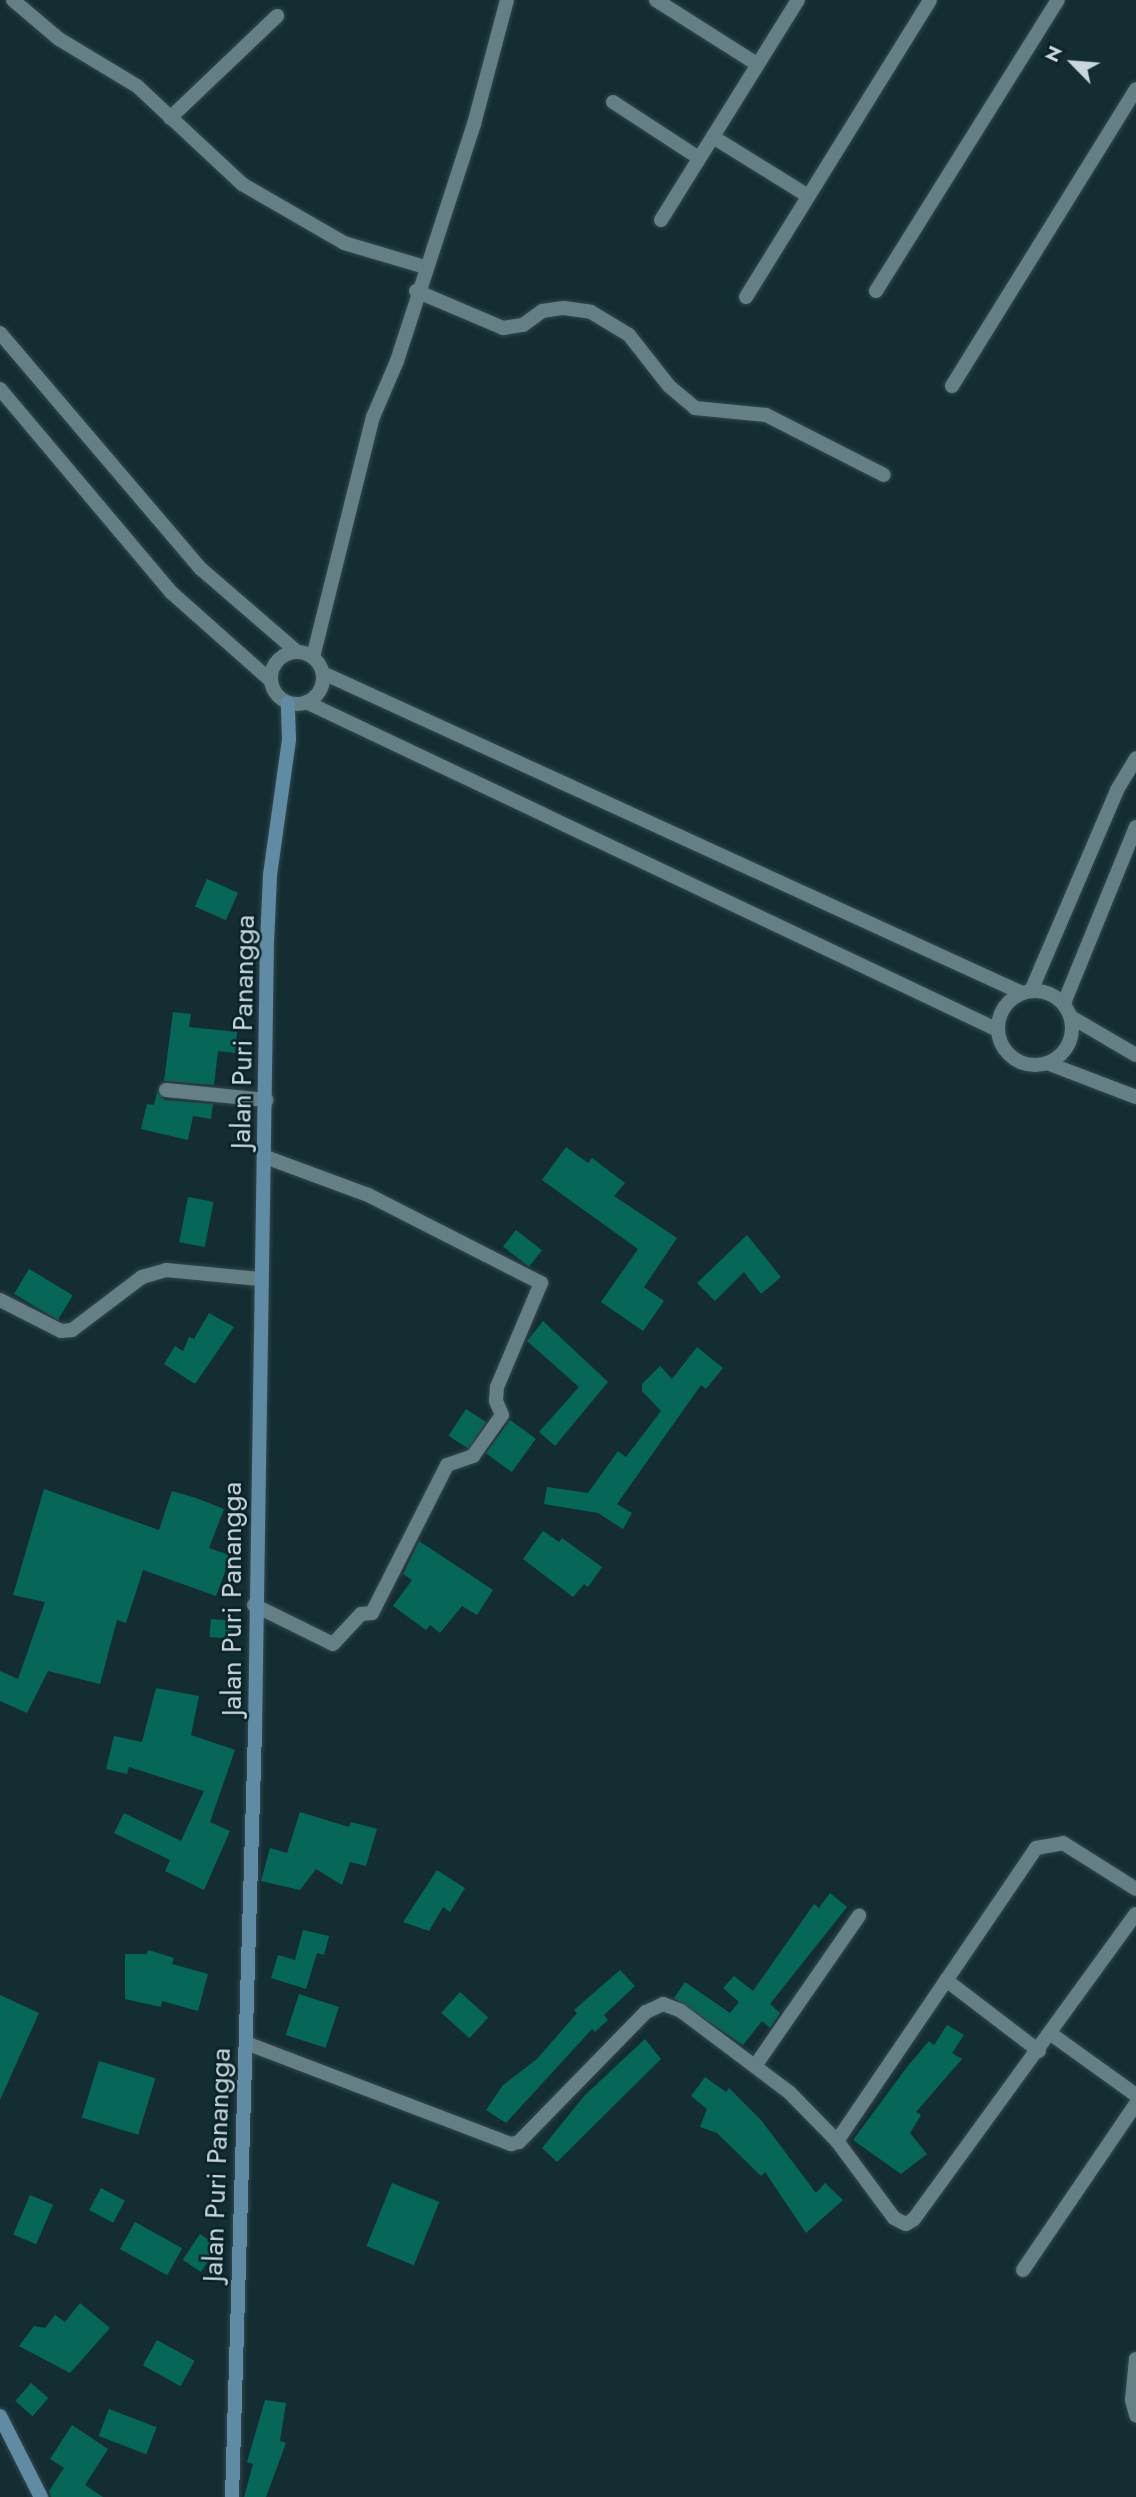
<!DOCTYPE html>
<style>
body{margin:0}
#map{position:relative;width:1136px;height:2497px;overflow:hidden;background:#132d33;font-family:Jost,sans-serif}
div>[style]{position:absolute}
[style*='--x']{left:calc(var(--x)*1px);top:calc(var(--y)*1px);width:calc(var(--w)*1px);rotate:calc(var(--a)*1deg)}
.building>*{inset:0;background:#066759;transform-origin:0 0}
.roads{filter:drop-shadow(0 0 2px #34474c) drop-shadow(0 0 2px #34474c)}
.street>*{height:14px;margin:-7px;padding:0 7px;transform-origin:7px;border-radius:7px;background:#648086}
.street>.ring{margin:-7px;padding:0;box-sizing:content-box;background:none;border:14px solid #648086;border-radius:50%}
.secondary>*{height:14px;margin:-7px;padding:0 7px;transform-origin:7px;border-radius:7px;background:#5f8ba5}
span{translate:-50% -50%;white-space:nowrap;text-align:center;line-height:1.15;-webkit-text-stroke:5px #092329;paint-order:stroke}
.street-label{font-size:28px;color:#c8d7db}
.north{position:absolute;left:1038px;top:28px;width:70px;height:70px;-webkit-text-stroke:5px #092329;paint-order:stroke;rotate:295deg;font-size:19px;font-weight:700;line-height:28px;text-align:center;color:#c8d7db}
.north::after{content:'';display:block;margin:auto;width:24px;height:32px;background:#c8d7db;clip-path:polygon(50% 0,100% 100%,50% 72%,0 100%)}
</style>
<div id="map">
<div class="building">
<div style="left:207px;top:879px;width:34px;height:30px;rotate:24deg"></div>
<div style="clip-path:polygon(173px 1012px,191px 1014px,189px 1027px,237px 1032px,235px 1053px,218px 1051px,214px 1085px,164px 1081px)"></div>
<div style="clip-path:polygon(157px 1092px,165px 1100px,213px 1104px,211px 1119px,193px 1116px,188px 1140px,141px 1129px,147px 1104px,154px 1105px)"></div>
<div style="clip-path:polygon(566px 1147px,588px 1163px,592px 1158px,625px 1183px,614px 1196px,677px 1238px,644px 1287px,664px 1301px,643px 1331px,601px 1302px,638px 1249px,542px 1180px)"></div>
<div style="left:188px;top:1197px;width:26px;height:46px;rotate:11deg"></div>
<div style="left:516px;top:1230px;width:33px;height:21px;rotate:38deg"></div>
<div style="clip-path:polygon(747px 1235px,781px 1277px,761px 1294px,744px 1272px,715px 1301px,697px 1283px)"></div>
<div style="left:29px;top:1269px;width:51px;height:29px;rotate:31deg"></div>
<div style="clip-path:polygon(209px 1313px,234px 1327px,195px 1384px,164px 1364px,175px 1346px,183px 1351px,189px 1337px,194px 1339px)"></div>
<div style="clip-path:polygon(543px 1321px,608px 1382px,555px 1446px,539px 1432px,579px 1387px,527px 1341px)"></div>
<div style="clip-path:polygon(697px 1347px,723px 1368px,706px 1389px,701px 1385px,617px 1504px,632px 1513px,623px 1529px,598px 1513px,544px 1504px,547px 1487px,588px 1493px,618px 1451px,626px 1457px,661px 1411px,642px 1391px,642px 1384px,660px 1366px,672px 1379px)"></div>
<div style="left:466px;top:1409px;width:24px;height:32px;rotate:33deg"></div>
<div style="left:510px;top:1420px;width:32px;height:41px;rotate:36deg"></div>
<div style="clip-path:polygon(44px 1489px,159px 1530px,172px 1491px,196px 1498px,224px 1509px,209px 1548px,231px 1556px,216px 1596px,143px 1570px,126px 1623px,117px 1620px,100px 1684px,48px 1671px,27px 1713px,0 1701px,0 1671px,18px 1679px,45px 1602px,13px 1595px)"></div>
<div style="clip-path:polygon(543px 1531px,559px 1542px,562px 1538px,602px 1567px,588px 1587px,584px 1584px,573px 1597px,523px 1559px)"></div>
<div style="clip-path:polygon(419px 1541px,493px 1590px,477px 1615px,462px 1606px,440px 1633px,430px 1625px,426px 1630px,393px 1606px,412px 1580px,403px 1574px)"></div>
<div style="left:211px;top:1619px;width:21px;height:18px;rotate:5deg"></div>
<div style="clip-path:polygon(156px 1688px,199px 1696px,191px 1735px,235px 1750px,210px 1822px,230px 1831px,204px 1890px,165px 1871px,170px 1860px,114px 1833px,124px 1813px,181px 1841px,204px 1791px,129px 1767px,127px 1774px,106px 1769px,114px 1736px,142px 1742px)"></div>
<div style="clip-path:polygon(300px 1812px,349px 1827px,351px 1822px,377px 1829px,366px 1866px,350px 1862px,342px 1885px,316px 1869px,300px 1890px,261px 1881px,270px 1848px,287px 1853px)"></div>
<div style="clip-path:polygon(437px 1870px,465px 1888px,450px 1912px,443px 1907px,429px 1931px,403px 1922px)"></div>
<div style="clip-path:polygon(830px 1893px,847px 1907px,770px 2004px,780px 2013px,770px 2028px,762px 2021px,743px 2045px,674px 1998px,685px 1982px,730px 2013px,739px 2002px,723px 1988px,734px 1976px,753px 1991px,814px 1904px,819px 1908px)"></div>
<div style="clip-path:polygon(303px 1930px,329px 1936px,324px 1955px,317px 1953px,306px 1989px,271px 1978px,278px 1955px,295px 1960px)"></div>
<div style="clip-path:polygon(148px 1950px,174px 1958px,172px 1964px,208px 1974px,198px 2011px,162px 2001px,161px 2007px,125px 1999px,125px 1954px,147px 1954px)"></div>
<div style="clip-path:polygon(620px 1970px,635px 1986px,604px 2015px,608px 2020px,595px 2032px,592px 2029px,506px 2123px,486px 2110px,503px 2085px,537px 2059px,577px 2013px,574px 2010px)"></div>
<div style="left:460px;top:1992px;width:38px;height:28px;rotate:42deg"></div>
<div style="left:299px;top:1994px;width:42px;height:43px;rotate:18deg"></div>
<div style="clip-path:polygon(0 1995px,39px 2013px,0 2100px)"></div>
<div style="clip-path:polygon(947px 2025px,964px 2035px,952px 2053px,962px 2059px,916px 2112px,921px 2115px,910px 2133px,927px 2154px,901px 2174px,853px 2140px,907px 2067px,929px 2041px,934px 2045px)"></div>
<div style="clip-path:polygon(645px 2039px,661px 2059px,557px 2162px,542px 2148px,585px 2095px)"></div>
<div style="left:99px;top:2061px;width:59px;height:59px;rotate:17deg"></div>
<div style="clip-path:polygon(705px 2077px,726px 2092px,729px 2088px,761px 2120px,816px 2193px,825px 2183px,843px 2200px,806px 2233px,765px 2172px,761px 2176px,717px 2133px,700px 2127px,707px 2109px,691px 2096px)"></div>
<div style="left:392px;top:2183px;width:51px;height:68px;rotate:22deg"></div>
<div style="left:101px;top:2188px;width:27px;height:25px;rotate:28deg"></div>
<div style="left:30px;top:2195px;width:25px;height:43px;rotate:23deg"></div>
<div style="left:135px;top:2222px;width:54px;height:31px;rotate:29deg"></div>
<div style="left:200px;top:2234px;width:22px;height:31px;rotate:34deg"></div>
<div style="clip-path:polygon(80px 2303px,110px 2328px,70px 2373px,19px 2346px,34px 2326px,45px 2328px,55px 2315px,65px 2322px)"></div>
<div style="left:157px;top:2340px;width:43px;height:29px;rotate:29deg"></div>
<div style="left:31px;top:2383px;width:23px;height:24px;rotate:41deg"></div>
<div style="clip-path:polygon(265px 2400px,286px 2403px,280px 2441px,286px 2443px,266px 2497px,244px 2497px,253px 2464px,247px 2462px)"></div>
<div style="left:109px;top:2409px;width:51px;height:29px;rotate:21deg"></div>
<div style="clip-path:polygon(72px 2425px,108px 2449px,85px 2485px,103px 2497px,51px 2497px,49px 2491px,64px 2468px,50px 2459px)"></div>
</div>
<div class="roads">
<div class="street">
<div style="--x:13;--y:0;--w:60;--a:40.3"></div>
<div style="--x:59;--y:39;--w:91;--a:31.1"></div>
<div style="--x:137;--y:86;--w:144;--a:43"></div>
<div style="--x:242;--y:184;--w:118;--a:30"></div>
<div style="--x:344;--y:243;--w:84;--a:16.5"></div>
<div style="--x:656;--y:0;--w:120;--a:32.4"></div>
<div style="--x:613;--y:102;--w:103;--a:33.1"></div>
<div style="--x:170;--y:118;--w:148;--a:-43.6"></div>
<div style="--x:713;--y:137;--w:112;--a:31.8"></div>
<div style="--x:661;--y:220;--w:259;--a:-58.1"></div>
<div style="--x:416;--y:291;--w:95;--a:23"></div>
<div style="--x:503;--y:328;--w:20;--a:-9"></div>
<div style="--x:523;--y:325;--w:24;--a:-36"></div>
<div style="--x:542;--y:311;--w:22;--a:-8"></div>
<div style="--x:564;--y:308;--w:27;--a:8"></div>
<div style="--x:591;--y:312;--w:44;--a:31.2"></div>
<div style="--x:629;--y:335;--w:65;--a:51.9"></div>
<div style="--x:669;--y:386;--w:34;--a:40"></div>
<div style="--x:695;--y:408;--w:71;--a:5.6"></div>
<div style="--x:766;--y:415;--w:132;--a:27"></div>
<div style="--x:876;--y:291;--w:343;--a:-58"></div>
<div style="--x:746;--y:297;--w:349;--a:-58.2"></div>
<div style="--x:0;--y:333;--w:309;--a:49.6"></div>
<div style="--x:200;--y:568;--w:127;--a:40.8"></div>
<div style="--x:952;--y:386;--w:349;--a:-58.2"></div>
<div style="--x:0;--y:389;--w:267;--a:49.9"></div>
<div style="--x:172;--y:593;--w:132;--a:41.6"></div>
<div class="ring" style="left:271px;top:652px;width:38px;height:38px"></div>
<div style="--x:313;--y:657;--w:247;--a:-76"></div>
<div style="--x:373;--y:417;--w:61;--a:-66.8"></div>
<div style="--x:397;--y:361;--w:249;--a:-72"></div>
<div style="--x:474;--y:124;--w:128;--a:-75.1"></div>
<div style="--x:323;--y:673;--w:769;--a:24.6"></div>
<div style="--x:306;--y:702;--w:766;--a:25.36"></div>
<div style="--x:1031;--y:991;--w:219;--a:-66.8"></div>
<div style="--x:1117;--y:790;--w:37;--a:-59"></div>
<div class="ring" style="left:998px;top:991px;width:60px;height:60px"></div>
<div style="--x:1064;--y:1003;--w:190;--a:-67.8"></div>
<div style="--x:1071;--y:1017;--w:75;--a:30.3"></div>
<div style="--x:1047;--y:1063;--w:95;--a:20.9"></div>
<div style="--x:166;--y:1090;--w:101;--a:5.7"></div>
<div style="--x:0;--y:1300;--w:68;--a:26.9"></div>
<div style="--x:61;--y:1331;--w:11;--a:-5"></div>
<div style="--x:72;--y:1330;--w:88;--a:-37.1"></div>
<div style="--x:142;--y:1277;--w:25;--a:-16"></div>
<div style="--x:166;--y:1270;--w:94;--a:5.5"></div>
<div style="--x:254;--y:1605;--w:88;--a:26.3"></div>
<div style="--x:333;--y:1644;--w:41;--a:-47"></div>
<div style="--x:361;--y:1614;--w:11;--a:-5"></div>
<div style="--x:372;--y:1613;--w:166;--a:-63.1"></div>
<div style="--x:447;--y:1465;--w:28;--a:-19"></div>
<div style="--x:473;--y:1456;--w:50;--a:-54.7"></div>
<div style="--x:502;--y:1415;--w:15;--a:-113"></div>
<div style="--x:496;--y:1401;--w:14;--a:-86"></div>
<div style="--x:497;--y:1387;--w:113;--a:-67.1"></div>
<div style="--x:541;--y:1283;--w:194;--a:-153"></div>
<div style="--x:368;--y:1195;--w:110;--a:-159.7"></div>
<div style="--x:946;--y:1980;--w:117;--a:37.4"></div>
<div style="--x:1051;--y:2034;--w:105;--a:35.7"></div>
<div style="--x:246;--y:2043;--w:284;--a:20.9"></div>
<div style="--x:511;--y:2144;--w:8;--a:-14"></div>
<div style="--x:519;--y:2142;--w:182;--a:-45.7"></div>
<div style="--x:646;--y:2012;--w:19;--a:-25"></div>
<div style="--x:663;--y:2004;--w:19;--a:21"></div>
<div style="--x:681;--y:2011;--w:135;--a:36.9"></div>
<div style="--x:789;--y:2092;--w:69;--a:45.6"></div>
<div style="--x:837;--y:2141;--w:96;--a:53.5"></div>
<div style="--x:894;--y:2218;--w:13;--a:27"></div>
<div style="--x:906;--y:2224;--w:9;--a:-32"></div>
<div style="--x:914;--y:2219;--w:377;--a:-54"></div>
<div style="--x:755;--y:2066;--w:183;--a:-55.3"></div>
<div style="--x:837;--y:2141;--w:354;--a:-55.8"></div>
<div style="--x:1036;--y:1848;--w:27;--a:-10"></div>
<div style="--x:1063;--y:1843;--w:86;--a:32.2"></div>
<div style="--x:1023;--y:2270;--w:201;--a:-55.8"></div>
<div style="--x:1136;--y:2359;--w:41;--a:95.6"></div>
<div style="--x:1132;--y:2400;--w:16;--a:75"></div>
</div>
<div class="secondary">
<div style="--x:0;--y:2416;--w:91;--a:63.2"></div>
<div style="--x:232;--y:2497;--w:767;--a:-88.28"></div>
<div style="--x:255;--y:1730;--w:788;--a:-89.13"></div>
<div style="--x:267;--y:942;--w:67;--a:-87.4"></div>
<div style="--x:270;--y:875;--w:137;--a:-82"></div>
<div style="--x:289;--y:739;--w:36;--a:-92"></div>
</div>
</div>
<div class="street-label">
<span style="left:243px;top:1032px;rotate:-89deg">Jalan Puri Panangga</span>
<span style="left:232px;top:1599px;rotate:-90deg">Jalan Puri Panangga</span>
<span style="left:217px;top:2165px;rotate:-88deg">Jalan Puri Panangga</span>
</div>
<div class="north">N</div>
</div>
